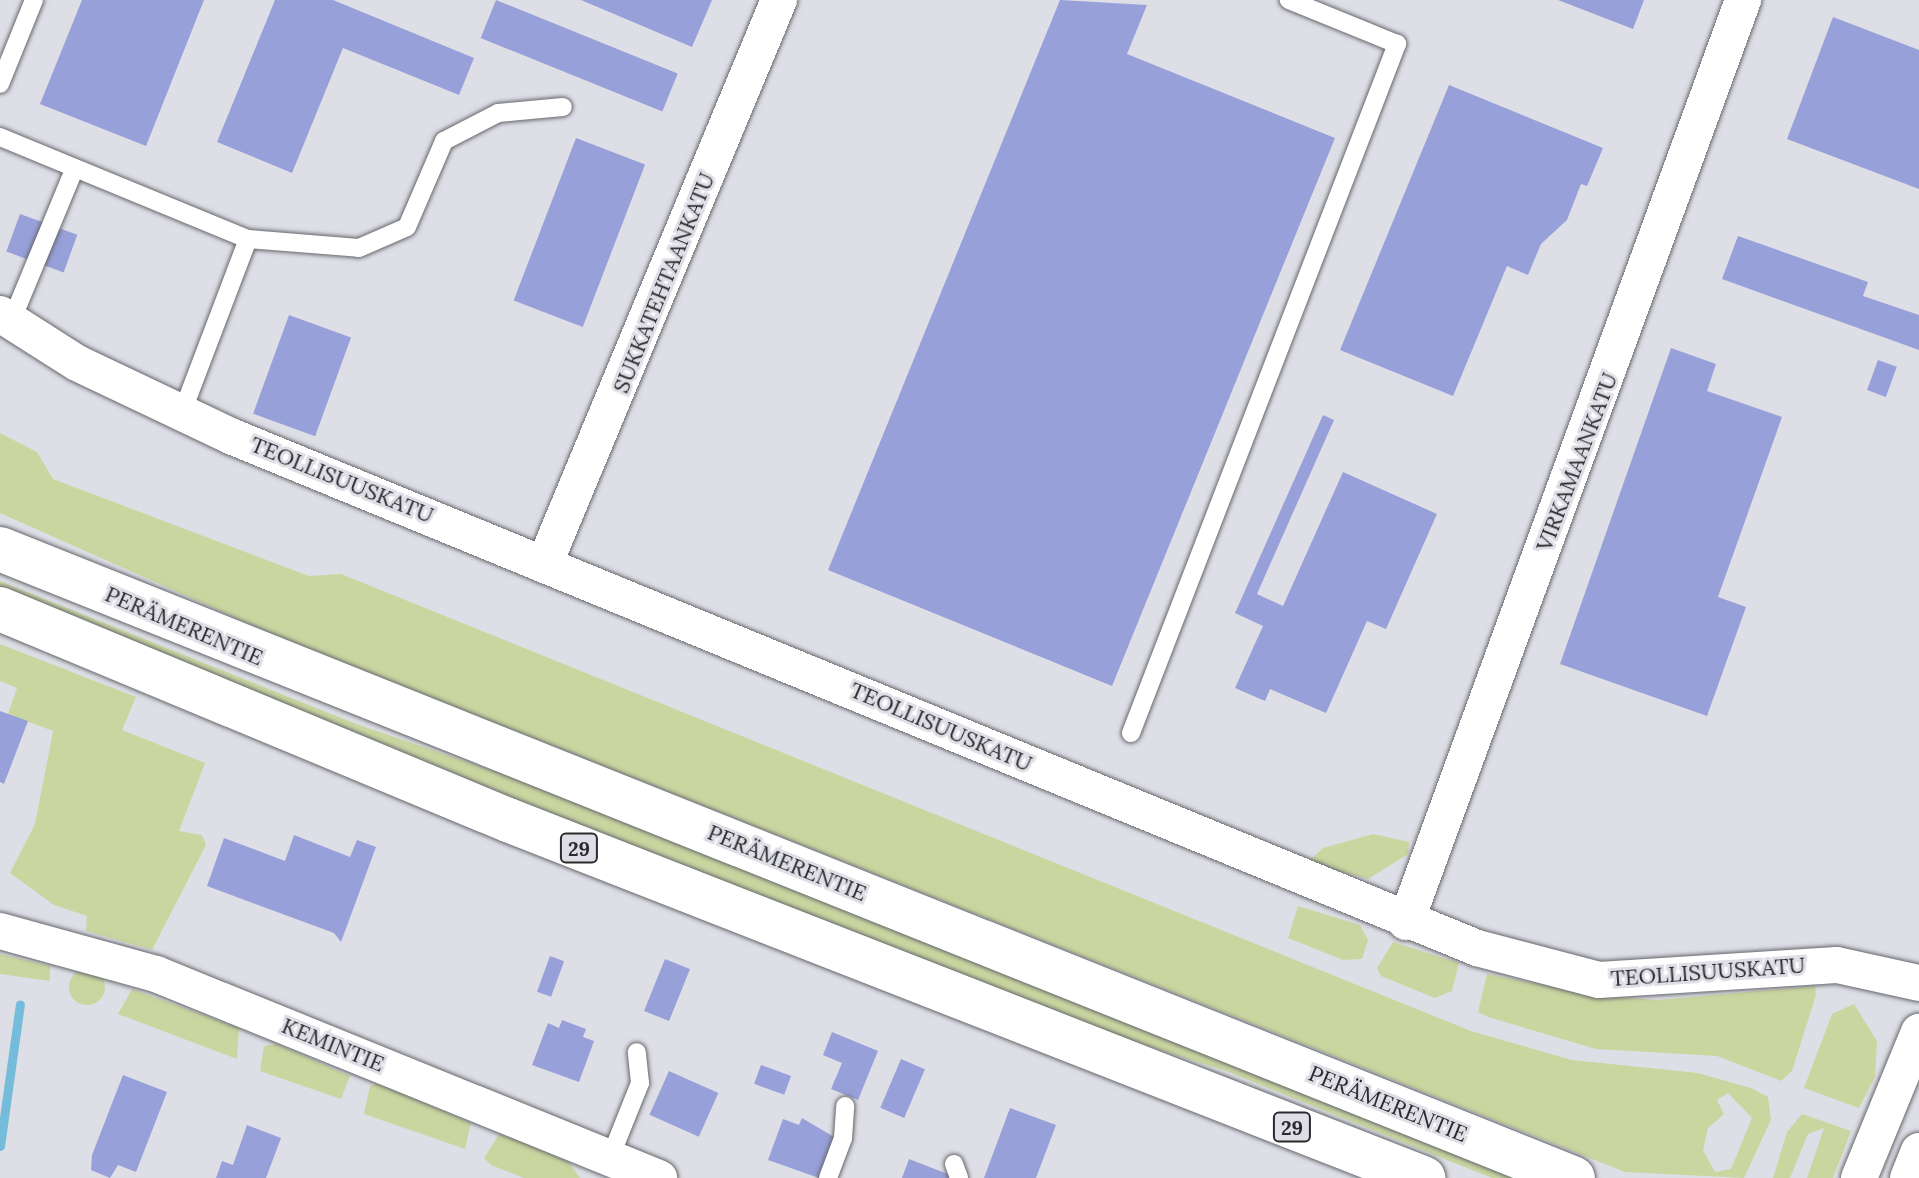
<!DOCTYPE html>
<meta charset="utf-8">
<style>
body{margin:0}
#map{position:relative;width:1919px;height:1178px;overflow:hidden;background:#dedfe6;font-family:Lora,serif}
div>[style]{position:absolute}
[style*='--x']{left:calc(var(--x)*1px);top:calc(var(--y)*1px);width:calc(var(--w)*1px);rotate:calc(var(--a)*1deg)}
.green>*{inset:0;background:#cad6a0}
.round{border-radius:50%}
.stream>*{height:9px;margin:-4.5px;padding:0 4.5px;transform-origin:4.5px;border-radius:4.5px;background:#75bcdb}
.building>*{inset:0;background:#98a0d9;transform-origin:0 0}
.roads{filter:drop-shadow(0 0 2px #66676d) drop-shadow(0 0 2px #66676d)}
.service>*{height:18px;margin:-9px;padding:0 9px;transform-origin:9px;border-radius:9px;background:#fff}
.minor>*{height:36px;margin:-18px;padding:0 18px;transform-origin:18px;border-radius:18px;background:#fff}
.trunk>*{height:44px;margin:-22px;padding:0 22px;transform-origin:22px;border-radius:22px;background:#fff}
span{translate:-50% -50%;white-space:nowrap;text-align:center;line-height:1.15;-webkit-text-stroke:6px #dedfe6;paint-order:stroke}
.shield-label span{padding:2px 6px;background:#dedfe6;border:2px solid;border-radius:6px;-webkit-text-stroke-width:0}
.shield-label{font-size:20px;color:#2a2a2c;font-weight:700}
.street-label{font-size:22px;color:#2a2a2c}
</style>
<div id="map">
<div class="green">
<div style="clip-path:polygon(evenodd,0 433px,37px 452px,53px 479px,309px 576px,341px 574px,1471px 1031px,1572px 1060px,1698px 1073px,1751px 1088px,1768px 1097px,1771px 1120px,1744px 1178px,1625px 1172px,272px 634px,0 513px,0 433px,1728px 1093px,1752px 1118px,1731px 1169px,1715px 1172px,1703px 1150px,1708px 1128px,1724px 1114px,1717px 1100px,1728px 1093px)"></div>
<div style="clip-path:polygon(0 581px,359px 725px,570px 797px,1524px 1178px,1492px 1178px,1226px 1071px,1072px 1022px,0 592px)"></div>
<div style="clip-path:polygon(0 644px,136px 697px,122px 730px,205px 763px,179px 831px,202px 835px,206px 845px,152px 950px,86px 931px,87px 916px,54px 905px,10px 873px,35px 824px,53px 731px,8px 714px,17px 688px,0 681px)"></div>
<div style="clip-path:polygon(1373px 834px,1409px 842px,1408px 854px,1368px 879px,1308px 862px,1323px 848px)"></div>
<div style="clip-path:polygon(1298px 906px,1360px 925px,1368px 940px,1362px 959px,1343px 960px,1288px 938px)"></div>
<div style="clip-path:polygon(1393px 942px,1459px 963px,1452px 991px,1435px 998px,1381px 976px,1377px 968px)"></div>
<div style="clip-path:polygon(0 954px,50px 966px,50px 981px,0 974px)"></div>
<div class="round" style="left:69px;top:969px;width:36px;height:36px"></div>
<div style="clip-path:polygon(1487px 974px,1600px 996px,1658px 1000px,1815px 986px,1816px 995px,1792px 1071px,1781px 1081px,1717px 1056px,1596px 1049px,1488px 1017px,1478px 1012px)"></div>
<div style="clip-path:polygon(132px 989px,239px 1028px,237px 1059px,118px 1014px)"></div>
<div style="clip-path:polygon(1854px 1004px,1877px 1041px,1875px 1077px,1859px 1108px,1804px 1088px,1832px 1014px)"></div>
<div style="clip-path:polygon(277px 1044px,350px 1076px,341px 1099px,260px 1071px,264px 1046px)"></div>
<div style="clip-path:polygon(378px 1083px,471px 1123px,465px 1149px,364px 1114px,370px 1086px)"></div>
<div style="clip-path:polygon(1802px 1114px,1851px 1131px,1833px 1178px,1807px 1178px,1824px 1128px,1808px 1134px,1790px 1178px,1773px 1178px,1787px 1132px)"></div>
<div style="clip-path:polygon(500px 1133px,568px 1161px,580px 1178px,524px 1178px,491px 1165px,484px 1158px)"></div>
</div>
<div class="stream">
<div style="--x:0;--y:1146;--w:143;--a:-82"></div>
</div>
<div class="building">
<div style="clip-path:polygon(82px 0,204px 0,146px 146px,40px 104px)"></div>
<div style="clip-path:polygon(275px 0,333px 0,474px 58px,459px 95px,343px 48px,292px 173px,217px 142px)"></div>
<div style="left:496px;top:0;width:196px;height:41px;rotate:22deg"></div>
<div style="clip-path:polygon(581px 0,712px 0,692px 47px)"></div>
<div style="clip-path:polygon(1060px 0,1147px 5px,1127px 54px,1335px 138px,1112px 686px,828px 570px)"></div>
<div style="clip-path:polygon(1558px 0,1644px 0,1633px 29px)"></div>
<div style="clip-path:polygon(1833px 17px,1919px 50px,1919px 189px,1787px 139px)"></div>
<div style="clip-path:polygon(1449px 85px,1603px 148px,1587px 186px,1581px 184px,1567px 220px,1541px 244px,1528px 275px,1507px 266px,1453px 396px,1340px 350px)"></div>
<div style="left:576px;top:138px;width:74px;height:174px;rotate:21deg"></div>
<div style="left:20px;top:214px;width:61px;height:40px;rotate:20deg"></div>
<div style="clip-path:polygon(1738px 236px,1868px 282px,1863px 296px,1919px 315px,1919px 350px,1722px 279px)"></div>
<div style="left:289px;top:315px;width:66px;height:105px;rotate:20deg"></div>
<div style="clip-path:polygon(1671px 348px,1716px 364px,1707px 391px,1782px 417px,1718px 597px,1746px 607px,1707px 716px,1560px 664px)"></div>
<div style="left:1878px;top:360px;width:20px;height:32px;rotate:20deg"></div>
<div style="clip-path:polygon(1323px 415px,1334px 420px,1257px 594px,1283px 606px,1343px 472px,1437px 514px,1386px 629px,1367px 621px,1326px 713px,1270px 689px,1265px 701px,1235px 688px,1263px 626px,1235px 613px)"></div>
<div style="clip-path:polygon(0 711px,28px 721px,4px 784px,0 782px)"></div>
<div style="clip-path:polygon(294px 835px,350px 857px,357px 840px,376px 847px,341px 942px,334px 933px,207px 886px,224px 838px,285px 861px)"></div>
<div style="left:550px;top:956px;width:15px;height:38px;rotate:20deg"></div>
<div style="left:665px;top:959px;width:27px;height:56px;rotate:22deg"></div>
<div style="clip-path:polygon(562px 1020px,586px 1029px,583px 1037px,594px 1041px,579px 1082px,532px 1065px,548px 1023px,559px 1028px)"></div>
<div style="clip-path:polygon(832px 1032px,878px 1051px,858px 1100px,831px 1089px,842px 1063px,823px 1055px)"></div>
<div style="left:901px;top:1059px;width:26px;height:53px;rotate:23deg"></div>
<div style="left:761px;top:1065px;width:32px;height:20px;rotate:20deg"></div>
<div style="left:669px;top:1071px;width:54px;height:48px;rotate:24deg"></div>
<div style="clip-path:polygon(123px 1075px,167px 1092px,136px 1172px,118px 1165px,110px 1178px,91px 1170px,92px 1155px)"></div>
<div style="clip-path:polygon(1010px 1108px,1056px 1125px,1036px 1178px,984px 1178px)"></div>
<div style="clip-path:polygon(802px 1118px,834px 1137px,819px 1178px,768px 1160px,783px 1119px,799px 1125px)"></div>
<div style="clip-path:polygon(247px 1125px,281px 1138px,266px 1178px,216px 1178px,222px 1161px,233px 1165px)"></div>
<div style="clip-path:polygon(909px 1159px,958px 1178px,902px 1178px)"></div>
</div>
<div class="roads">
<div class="service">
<div style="--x:0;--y:84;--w:91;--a:-68"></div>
<div style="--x:0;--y:137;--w:268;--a:22.4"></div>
<div style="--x:248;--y:239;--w:186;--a:110.8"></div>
<div style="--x:248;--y:239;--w:111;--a:4.6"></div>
<div style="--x:359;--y:248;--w:52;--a:-23.6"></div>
<div style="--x:407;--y:227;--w:94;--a:-66.7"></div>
<div style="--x:444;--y:141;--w:61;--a:-27.4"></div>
<div style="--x:498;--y:113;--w:65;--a:-5.3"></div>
<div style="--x:11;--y:322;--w:165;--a:-67.5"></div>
<div style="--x:1131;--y:733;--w:739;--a:-68.89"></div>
<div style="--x:1397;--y:44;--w:117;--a:-157.8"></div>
<div style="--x:610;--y:1158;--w:81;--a:-68.2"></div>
<div style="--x:640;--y:1083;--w:31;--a:-96"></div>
<div style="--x:954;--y:1164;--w:15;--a:70"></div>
<div style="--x:828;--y:1178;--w:43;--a:-69.4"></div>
<div style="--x:843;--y:1138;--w:32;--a:-86"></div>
</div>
<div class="minor">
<div style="--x:0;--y:314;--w:91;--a:32.5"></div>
<div style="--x:77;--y:363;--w:173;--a:25.4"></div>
<div style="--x:233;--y:437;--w:1345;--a:22.33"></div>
<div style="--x:1477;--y:948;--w:126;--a:14.7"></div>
<div style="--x:1599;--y:980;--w:238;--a:-3.6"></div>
<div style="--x:1837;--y:965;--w:84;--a:12.4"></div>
<div style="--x:544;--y:565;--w:612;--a:-67.42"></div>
<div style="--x:1406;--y:922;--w:982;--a:-69.92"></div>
<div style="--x:0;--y:931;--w:162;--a:15.4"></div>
<div style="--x:156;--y:974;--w:543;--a:22.08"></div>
<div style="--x:1859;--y:1178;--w:158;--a:-67.7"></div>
<div style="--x:1908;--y:1178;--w:29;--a:-68"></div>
</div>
<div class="trunk">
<div style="--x:0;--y:549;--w:1694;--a:21.8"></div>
<div style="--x:0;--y:609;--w:550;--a:22.56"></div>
<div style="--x:508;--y:820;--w:983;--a:21.37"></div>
</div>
</div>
<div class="shield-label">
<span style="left:579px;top:848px">29</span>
<span style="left:1292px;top:1127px">29</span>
</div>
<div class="street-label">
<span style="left:664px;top:283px;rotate:-68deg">SUKKATEHTAANKATU</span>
<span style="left:1577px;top:462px;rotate:-69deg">VIRKAMAANKATU</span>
<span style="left:342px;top:480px;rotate:22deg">TEOLLISUUSKATU</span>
<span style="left:184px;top:626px;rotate:23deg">PERÄMERENTIE</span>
<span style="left:941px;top:727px;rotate:23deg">TEOLLISUUSKATU</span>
<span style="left:787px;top:863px;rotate:22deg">PERÄMERENTIE</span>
<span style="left:1708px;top:972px;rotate:-4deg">TEOLLISUUSKATU</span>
<span style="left:333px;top:1045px;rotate:22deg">KEMINTIE</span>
<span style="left:1388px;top:1104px;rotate:22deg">PERÄMERENTIE</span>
</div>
</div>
